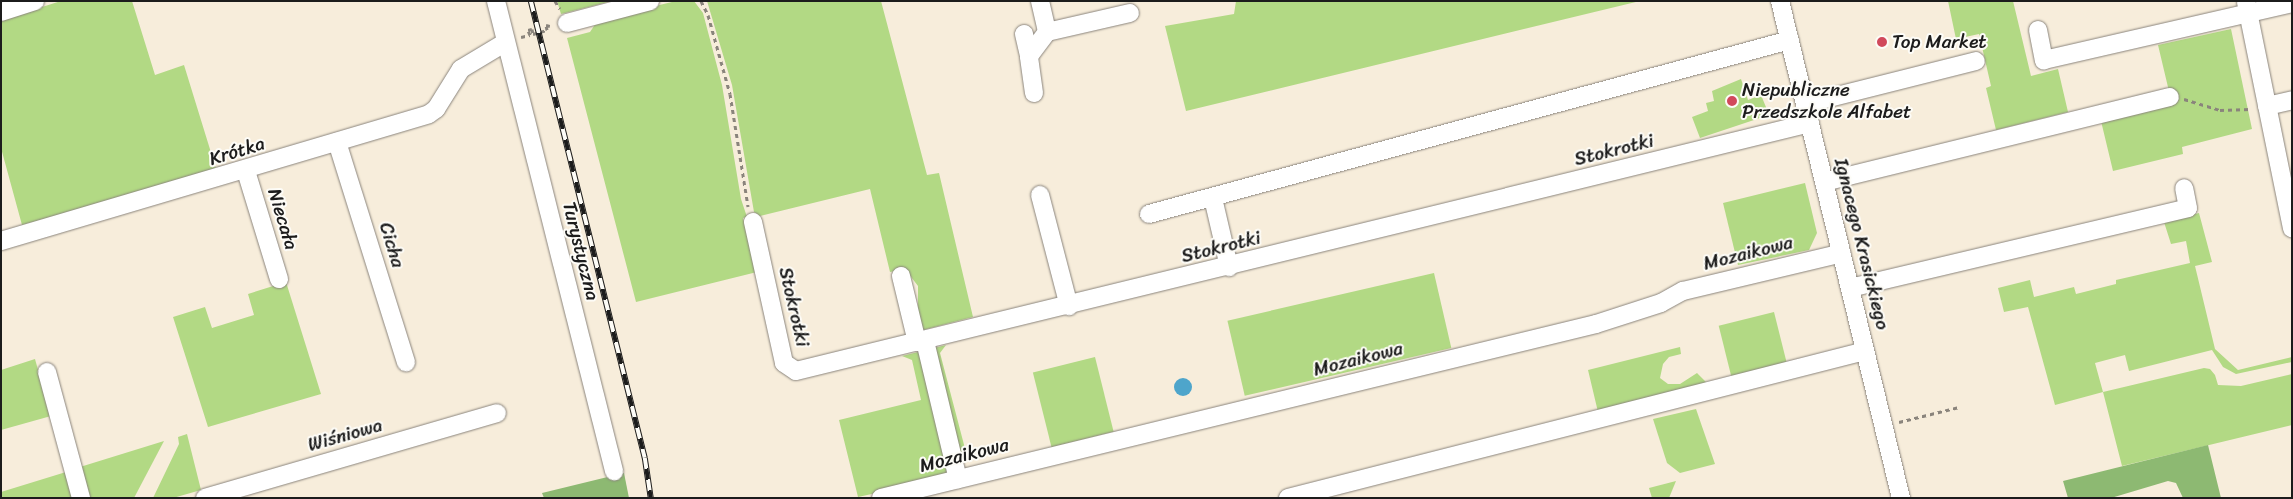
<!DOCTYPE html>
<meta charset="utf-8">
<style>
body{margin:0}
#map{position:relative;width:2293px;height:499px;overflow:hidden;background:#f7eddb;font-family:Sriracha,sans-serif}
div>[style]{position:absolute}
[style*='--x']{left:calc(var(--x)*1px);top:calc(var(--y)*1px);width:calc(var(--w)*1px);rotate:calc(var(--a)*1deg)}
.green>*{inset:0;background:#b2d984;transform-origin:0 0}
.forest>*{inset:0;background:#8db972}
.water>*{inset:0;background:#4ea5cb}
.round{border-radius:50%}
.path>*{height:3px;margin-top:-1.5px;transform-origin:0;background:repeating-linear-gradient(90deg,#8a847c 0 4px,transparent 0 8px)}
.roads{filter:drop-shadow(0 0 1px #8a847c) drop-shadow(0 0 1px #8a847c)}
.minor>*{height:18px;margin:-9px;padding:0 9px;transform-origin:9px;border-radius:9px;background:#fff}
.rail>*{height:5.5px;margin-top:-2.75px;transform-origin:0;background:repeating-linear-gradient(90deg,#fdfcf7 0 11px,#1c1c1c 0 22px);box-sizing:border-box;border-block:1px solid #1c1c1c}
.dots>*{width:14px;height:14px;translate:-50% -50%;box-sizing:border-box;border:2px solid #fdfcf7;border-radius:50%}
span{translate:-50% -50%;white-space:nowrap;text-align:center;line-height:1.15;-webkit-text-stroke:4px #fdfcf7;paint-order:stroke}
.poi-label{font-size:19px;color:#1c1c1c}
.left{translate:0 -50%;text-align:left}
.street-label{font-size:19px;color:#1c1c1c}
.frame{position:absolute;inset:0;border:2px solid #1c1c1c;pointer-events:none}
</style>
<div id="map">
<div class="green">
<div style="clip-path:polygon(61px 1px,132px 1px,155px 75px,184px 65px,217px 172px,22px 225px,1px 148px,1px 20px)"></div>
<div style="clip-path:polygon(557px 1px,612px 1px,561px 14px)"></div>
<div style="clip-path:polygon(676px 1px,694px 1px,703px 13px,722px 85px,741px 199px,747px 217px,743px 218px,757px 272px,636px 302px,567px 38px,590px 32px,598px 20px)"></div>
<div style="clip-path:polygon(707px 1px,881px 1px,927px 175px,939px 173px,973px 317px,923px 330px,918px 317px,918px 286px,905px 269px,890px 272px,870px 189px,760px 216px,754px 212px,732px 85px)"></div>
<div style="clip-path:polygon(1236px 1px,1640px 1px,1186px 111px,1165px 26px,1234px 14px)"></div>
<div style="clip-path:polygon(1948px 1px,2013px 1px,2031px 76px,2058px 69px,2068px 112px,1996px 130px,1986px 88px,1991px 86px,1979px 34px,1956px 39px)"></div>
<div style="clip-path:polygon(2231px 29px,2252px 129px,2182px 147px,2183px 154px,2113px 171px,2101px 121px,2172px 104px,2158px 45px)"></div>
<div style="clip-path:polygon(1741px 79px,1748px 100px,1761px 95px,1768px 112px,1766px 116px,1700px 138px,1692px 117px,1708px 111px,1706px 103px,1714px 101px,1712px 91px)"></div>
<div style="clip-path:polygon(1805px 183px,1817px 233px,1809px 250px,1738px 265px,1723px 203px)"></div>
<div style="clip-path:polygon(2199px 213px,2212px 262px,2195px 266px,2215px 349px,2238px 370px,2292px 357px,2292px 362px,2236px 374px,2223px 367px,2212px 350px,2129px 371px,2125px 355px,2095px 363px,2103px 392px,2204px 368px,2210px 369px,2215px 375px,2218px 385px,2241px 386px,2292px 374px,2292px 425px,2122px 466px,2103px 392px,2055px 405px,2028px 307px,2004px 312px,1998px 288px,2030px 280px,2034px 297px,2074px 287px,2076px 294px,2116px 284px,2116px 280px,2190px 263px,2186px 241px,2171px 244px,2164px 222px)"></div>
<div style="left:1434px;top:273px;width:77px;height:212px;rotate:77deg"></div>
<div style="clip-path:polygon(286px 282px,321px 394px,208px 427px,173px 317px,205px 307px,212px 328px,254px 315px,248px 294px)"></div>
<div style="left:1774px;top:312px;width:55px;height:57px;rotate:76deg"></div>
<div style="clip-path:polygon(946px 345px,940px 353px,968px 460px,957px 451px,934px 348px)"></div>
<div style="clip-path:polygon(1680px 347px,1681px 354px,1669px 357px,1663px 364px,1660px 378px,1668px 384px,1680px 384px,1697px 373px,1709px 385px,1598px 412px,1588px 370px)"></div>
<div style="clip-path:polygon(918px 352px,924px 360px,948px 465px,945px 478px,858px 497px,839px 420px,921px 400px,912px 360px,902px 356px)"></div>
<div style="left:1095px;top:357px;width:77px;height:64px;rotate:76deg"></div>
<div style="clip-path:polygon(35px 359px,51px 416px,1px 430px,1px 370px)"></div>
<div style="clip-path:polygon(1696px 409px,1715px 464px,1680px 473px,1667px 463px,1653px 419px)"></div>
<div style="clip-path:polygon(187px 434px,201px 490px,173px 498px,153px 498px,179px 444px,178px 437px)"></div>
<div style="clip-path:polygon(164px 441px,134px 498px,88px 498px,80px 467px)"></div>
<div style="clip-path:polygon(66px 472px,73px 498px,1px 498px,1px 492px)"></div>
<div style="clip-path:polygon(1676px 481px,1669px 498px,1652px 498px,1649px 488px)"></div>
</div>
<div class="forest">
<div style="clip-path:polygon(2208px 445px,2221px 498px,2183px 498px,2176px 483px,2168px 481px,2111px 498px,2068px 498px,2063px 481px)"></div>
<div style="clip-path:polygon(624px 473px,629px 498px,544px 498px,542px 493px)"></div>
</div>
<div class="water">
<div class="round" style="left:1174px;top:378px;width:18px;height:18px"></div>
</div>
<div class="path">
<div style="--x:555;--y:1;--w:9;--a:58"></div>
<div style="--x:701;--y:1;--w:16;--a:63"></div>
<div style="--x:708;--y:15;--w:82;--a:74.4"></div>
<div style="--x:730;--y:94;--w:114;--a:80.9"></div>
<div style="--x:521;--y:37;--w:9;--a:-13"></div>
<div style="--x:530;--y:35;--w:5;--a:-112"></div>
<div style="--x:528;--y:30;--w:4;--a:-14"></div>
<div style="--x:532;--y:29;--w:5;--a:79"></div>
<div style="--x:533;--y:34;--w:15;--a:-16"></div>
<div style="--x:547;--y:30;--w:5;--a:-101"></div>
<div style="--x:546;--y:25;--w:4;--a:14"></div>
<div style="--x:2184;--y:99;--w:38;--a:17"></div>
<div style="--x:2220;--y:110;--w:31;--a:-2"></div>
<div style="--x:1899;--y:422;--w:62;--a:-14"></div>
</div>
<div class="roads">
<div class="minor">
<div style="--x:496;--y:1;--w:485;--a:75.9"></div>
<div style="--x:1040;--y:1;--w:32;--a:77"></div>
<div style="--x:1780;--y:1;--w:512;--a:76.32"></div>
<div style="--x:2246;--y:2;--w:231;--a:78.5"></div>
<div style="--x:1;--y:12;--w:36;--a:-18"></div>
<div style="--x:567;--y:23;--w:86;--a:-14.8"></div>
<div style="--x:2038;--y:30;--w:31;--a:79"></div>
<div style="--x:2044;--y:60;--w:254;--a:-12.9"></div>
<div style="--x:1024;--y:34;--w:23;--a:77"></div>
<div style="--x:1034;--y:93;--w:37;--a:-98"></div>
<div style="--x:1029;--y:56;--w:30;--a:-53"></div>
<div style="--x:1047;--y:32;--w:85;--a:-12.9"></div>
<div style="--x:1805;--y:104;--w:176;--a:-14.1"></div>
<div style="--x:2267;--y:106;--w:26;--a:-13"></div>
<div style="--x:337;--y:142;--w:231;--a:72.6"></div>
<div style="--x:246;--y:171;--w:113;--a:73"></div>
<div style="--x:1824;--y:182;--w:356;--a:-13.8"></div>
<div style="--x:1040;--y:195;--w:115;--a:75.4"></div>
<div style="--x:1213;--y:198;--w:71;--a:76.9"></div>
<div style="--x:1149;--y:214;--w:664;--a:-15.19"></div>
<div style="--x:753;--y:222;--w:144;--a:77.6"></div>
<div style="--x:784;--y:363;--w:14;--a:34"></div>
<div style="--x:796;--y:371;--w:1044;--a:-13.74"></div>
<div style="--x:1;--y:241;--w:446;--a:-16.5"></div>
<div style="--x:429;--y:114;--w:9;--a:-36"></div>
<div style="--x:436;--y:109;--w:47;--a:-58"></div>
<div style="--x:461;--y:69;--w:52;--a:-31"></div>
<div style="--x:901;--y:276;--w:68;--a:76.4"></div>
<div style="--x:1850;--y:288;--w:347;--a:-13.3"></div>
<div style="--x:2188;--y:208;--w:20;--a:-101"></div>
<div style="--x:925;--y:341;--w:142;--a:76.6"></div>
<div style="--x:47;--y:372;--w:131;--a:74.9"></div>
<div style="--x:205;--y:498;--w:304;--a:-16.2"></div>
<div style="--x:881;--y:498;--w:736;--a:-13.68"></div>
<div style="--x:1596;--y:324;--w:68;--a:-17.9"></div>
<div style="--x:1661;--y:303;--w:25;--a:-29"></div>
<div style="--x:1683;--y:291;--w:163;--a:-13.4"></div>
<div style="--x:1288;--y:498;--w:595;--a:-14.29"></div>
</div>
</div>
<div class="rail">
<div style="--x:531;--y:1;--w:471;--a:76"></div>
<div style="--x:645;--y:458;--w:40;--a:81.5"></div>
</div>
<div class="dots">
<div style="left:1882px;top:42px;background:#d1495b"></div>
<div style="left:1732px;top:101px;background:#d1495b"></div>
</div>
<div class="poi-label">
<span class="left" style="left:1892px;top:42px">Top Market</span>
<span class="left" style="left:1742px;top:101px">Niepubliczne<br>Przedszkole Alfabet</span>
</div>
<div class="street-label">
<span style="left:1614px;top:150px;rotate:-14deg">Stokrotki</span>
<span style="left:237px;top:151px;rotate:-17deg">Krótka</span>
<span style="left:283px;top:219px;rotate:73deg">Niecała</span>
<span style="left:1862px;top:244px;rotate:76deg">Ignacego Krasickiego</span>
<span style="left:392px;top:245px;rotate:73deg">Cicha</span>
<span style="left:1221px;top:247px;rotate:-14deg">Stokrotki</span>
<span style="left:581px;top:251px;rotate:76deg">Turystyczna</span>
<span style="left:1748px;top:253px;rotate:-14deg">Mozaikowa</span>
<span style="left:794px;top:307px;rotate:77deg">Stokrotki</span>
<span style="left:1358px;top:359px;rotate:-14deg">Mozaikowa</span>
<span style="left:345px;top:435px;rotate:-16deg">Wiśniowa</span>
<span style="left:964px;top:455px;rotate:-14deg">Mozaikowa</span>
</div>
<div class="frame"></div>
</div>
